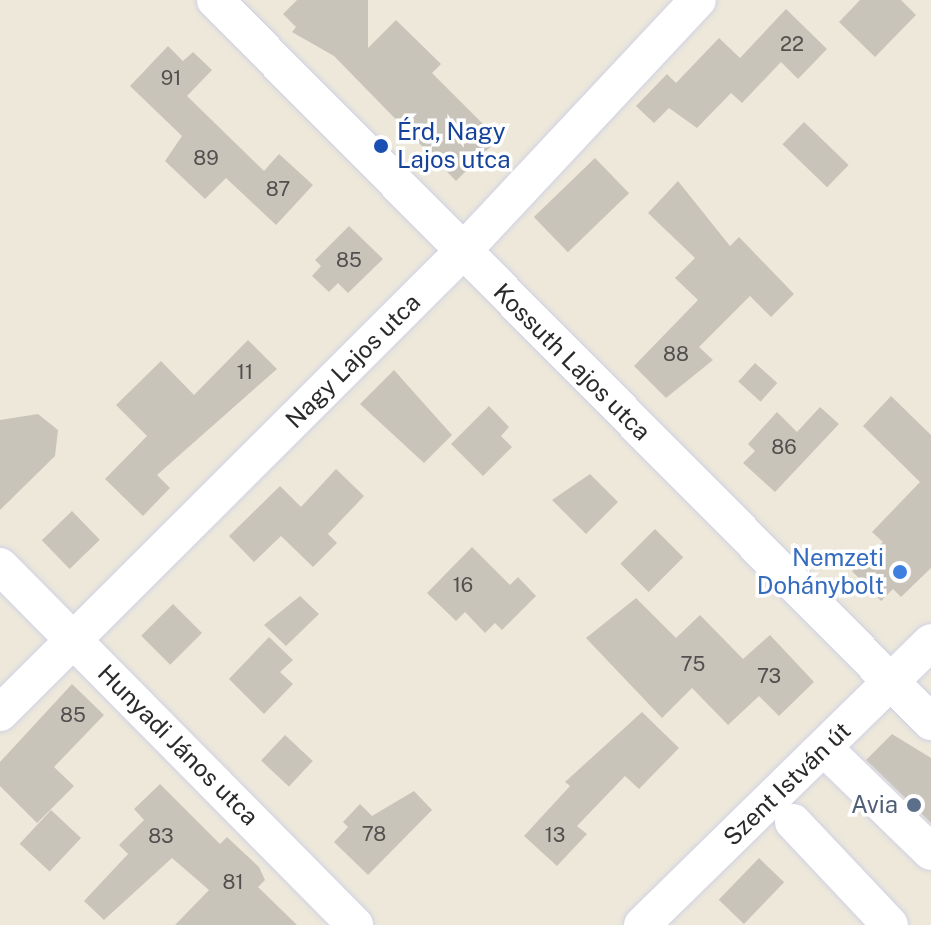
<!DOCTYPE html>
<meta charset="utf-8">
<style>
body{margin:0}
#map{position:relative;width:931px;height:925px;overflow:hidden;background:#ede8da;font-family:"Public Sans",sans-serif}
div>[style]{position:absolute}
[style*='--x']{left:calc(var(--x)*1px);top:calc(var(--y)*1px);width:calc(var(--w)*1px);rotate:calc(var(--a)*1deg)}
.building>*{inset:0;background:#c9c4ba;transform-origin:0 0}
.roads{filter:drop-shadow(0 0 2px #d0d1e4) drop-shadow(0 0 2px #d0d1e4)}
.minor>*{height:36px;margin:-18px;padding:0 18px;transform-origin:18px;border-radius:18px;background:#fff}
.dots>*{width:22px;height:22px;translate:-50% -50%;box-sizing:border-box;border:4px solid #fff;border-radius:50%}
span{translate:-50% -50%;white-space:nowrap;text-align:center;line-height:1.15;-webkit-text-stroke:7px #fff;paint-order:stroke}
.number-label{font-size:20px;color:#52504e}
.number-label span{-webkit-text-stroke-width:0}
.transit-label{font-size:24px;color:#164399}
.left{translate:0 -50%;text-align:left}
.street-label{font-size:24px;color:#2a2a2a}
.shop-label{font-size:24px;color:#366cbe}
.right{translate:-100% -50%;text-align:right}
.service-label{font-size:24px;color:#4e5e75}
</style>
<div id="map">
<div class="building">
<div style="clip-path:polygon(297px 0,368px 0,368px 48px,396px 20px,441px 64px,432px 73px,498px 139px,456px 181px,334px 56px,292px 32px,296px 27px,283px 14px)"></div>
<div style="clip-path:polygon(860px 0,901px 0,916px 15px,875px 57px,839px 22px)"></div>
<div style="clip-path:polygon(786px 9px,827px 49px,798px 79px,781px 62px,742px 103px,731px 93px,697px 128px,669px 108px,654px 123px,636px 106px,667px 74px,676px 83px,719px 38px,740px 58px)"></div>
<div style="clip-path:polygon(168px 46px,183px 61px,193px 52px,212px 70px,187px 96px,264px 171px,279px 154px,313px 185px,276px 225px,226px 178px,205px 199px,165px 161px,182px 136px,130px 86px)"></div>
<div style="left:804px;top:122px;width:62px;height:31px;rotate:44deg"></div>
<div style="left:595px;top:158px;width:49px;height:85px;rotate:46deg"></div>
<div style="clip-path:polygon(678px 181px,730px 246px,739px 237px,794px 294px,771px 317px,750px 296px,699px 347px,713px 360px,666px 398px,634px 366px,698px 300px,675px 278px,695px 258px,648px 213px)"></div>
<div style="clip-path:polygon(349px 226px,383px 259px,348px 293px,338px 283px,329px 292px,312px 276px,321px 266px,315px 260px)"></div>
<div style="clip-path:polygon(248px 340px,277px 369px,157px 475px,170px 488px,143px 516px,105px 479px,147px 436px,116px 405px,161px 361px,194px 395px)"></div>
<div style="left:755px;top:363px;width:30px;height:25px;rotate:42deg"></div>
<div style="clip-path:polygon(394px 370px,452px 435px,424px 463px,360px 404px)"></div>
<div style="clip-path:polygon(891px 396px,931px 435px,931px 568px,901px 597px,893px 589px,881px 601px,852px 571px,883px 542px,872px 532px,920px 482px,863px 426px)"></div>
<div style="clip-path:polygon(489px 406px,509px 427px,501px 436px,512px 447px,483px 476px,451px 444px)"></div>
<div style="clip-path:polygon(820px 407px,839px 424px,775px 492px,743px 463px,755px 451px,748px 444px,777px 412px,797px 432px)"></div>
<div style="clip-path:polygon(38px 414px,58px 430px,55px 456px,0 510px,0 420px)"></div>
<div style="clip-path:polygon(336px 469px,364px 496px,328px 534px,337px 543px,313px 567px,281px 536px,254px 562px,229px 536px,280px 486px,301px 507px)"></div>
<div style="clip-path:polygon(590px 474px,618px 502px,586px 534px,552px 500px)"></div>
<div style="left:72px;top:511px;width:40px;height:42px;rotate:46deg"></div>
<div style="left:655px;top:529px;width:40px;height:49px;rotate:45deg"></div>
<div style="clip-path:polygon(472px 547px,510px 585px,518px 577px,536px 596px,502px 630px,495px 623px,485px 633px,465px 612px,456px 621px,427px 593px)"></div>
<div style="clip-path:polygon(300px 596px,319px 614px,286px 646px,264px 625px)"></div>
<div style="clip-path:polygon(636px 598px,676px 638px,700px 615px,743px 659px,770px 635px,814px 682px,779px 716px,759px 696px,728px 725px,692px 688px,662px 718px,586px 638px)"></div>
<div style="left:173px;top:604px;width:41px;height:45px;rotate:45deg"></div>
<div style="clip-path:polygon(269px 637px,293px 660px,280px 672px,293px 684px,264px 714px,229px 679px)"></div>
<div style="clip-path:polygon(72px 684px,104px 715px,54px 767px,74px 786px,37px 823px,0 786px,0 762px)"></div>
<div style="clip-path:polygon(642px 712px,679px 748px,639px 789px,625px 776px,577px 826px,587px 834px,557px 866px,524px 836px,570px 786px,565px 782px)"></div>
<div style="clip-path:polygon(892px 734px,931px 758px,931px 823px,866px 760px)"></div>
<div style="left:285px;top:735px;width:38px;height:35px;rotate:43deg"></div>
<div style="clip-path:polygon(160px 784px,220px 844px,227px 837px,259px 867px,265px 880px,258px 887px,297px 925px,175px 925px,209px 890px,172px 858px,104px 920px,84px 901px,128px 854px,119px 845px,144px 820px,134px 809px)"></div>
<div style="clip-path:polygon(414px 791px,432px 810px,368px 875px,334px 842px,348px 827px,343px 822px,360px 804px,372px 816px)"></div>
<div style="left:51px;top:810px;width:41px;height:46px;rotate:43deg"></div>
<div style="left:759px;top:858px;width:35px;height:58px;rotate:44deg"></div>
</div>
<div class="roads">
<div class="minor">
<div style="--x:215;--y:0;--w:1017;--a:45.24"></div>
<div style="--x:0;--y:566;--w:505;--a:45.32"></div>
<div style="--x:0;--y:713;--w:653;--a:-44.94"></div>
<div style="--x:462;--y:252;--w:345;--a:-46.9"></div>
<div style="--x:824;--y:748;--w:149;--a:44.2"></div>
<div style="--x:793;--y:822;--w:141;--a:46.7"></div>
<div style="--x:642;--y:925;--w:404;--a:-44.4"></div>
</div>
</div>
<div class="dots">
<div style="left:381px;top:146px;background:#1a4fb4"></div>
<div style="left:900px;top:572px;background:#3f7fe0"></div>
<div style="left:914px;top:805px;background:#5c6f8a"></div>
</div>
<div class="number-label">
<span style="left:792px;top:44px">22</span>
<span style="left:171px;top:78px">91</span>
<span style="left:206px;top:158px">89</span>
<span style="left:278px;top:189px">87</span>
<span style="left:349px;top:260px">85</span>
<span style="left:676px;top:354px">88</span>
<span style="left:245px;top:372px">11</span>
<span style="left:784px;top:447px">86</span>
<span style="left:463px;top:585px">16</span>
<span style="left:693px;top:664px">75</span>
<span style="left:769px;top:676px">73</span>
<span style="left:73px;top:715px">85</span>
<span style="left:374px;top:834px">78</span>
<span style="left:555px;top:835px">13</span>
<span style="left:161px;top:836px">83</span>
<span style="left:233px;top:882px">81</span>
</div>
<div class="transit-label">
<span class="left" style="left:397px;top:146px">Érd, Nagy<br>Lajos utca</span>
</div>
<div class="street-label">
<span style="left:353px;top:361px;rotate:-45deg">Nagy Lajos utca</span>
<span style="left:572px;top:362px;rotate:45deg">Kossuth Lajos utca</span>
<span style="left:178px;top:745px;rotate:45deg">Hunyadi János utca</span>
<span style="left:787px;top:784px;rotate:-44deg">Szent István út</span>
</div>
<div class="shop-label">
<span class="right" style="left:884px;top:572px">Nemzeti<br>Dohánybolt</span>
</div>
<div class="service-label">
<span class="right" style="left:898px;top:805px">Avia</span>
</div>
</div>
